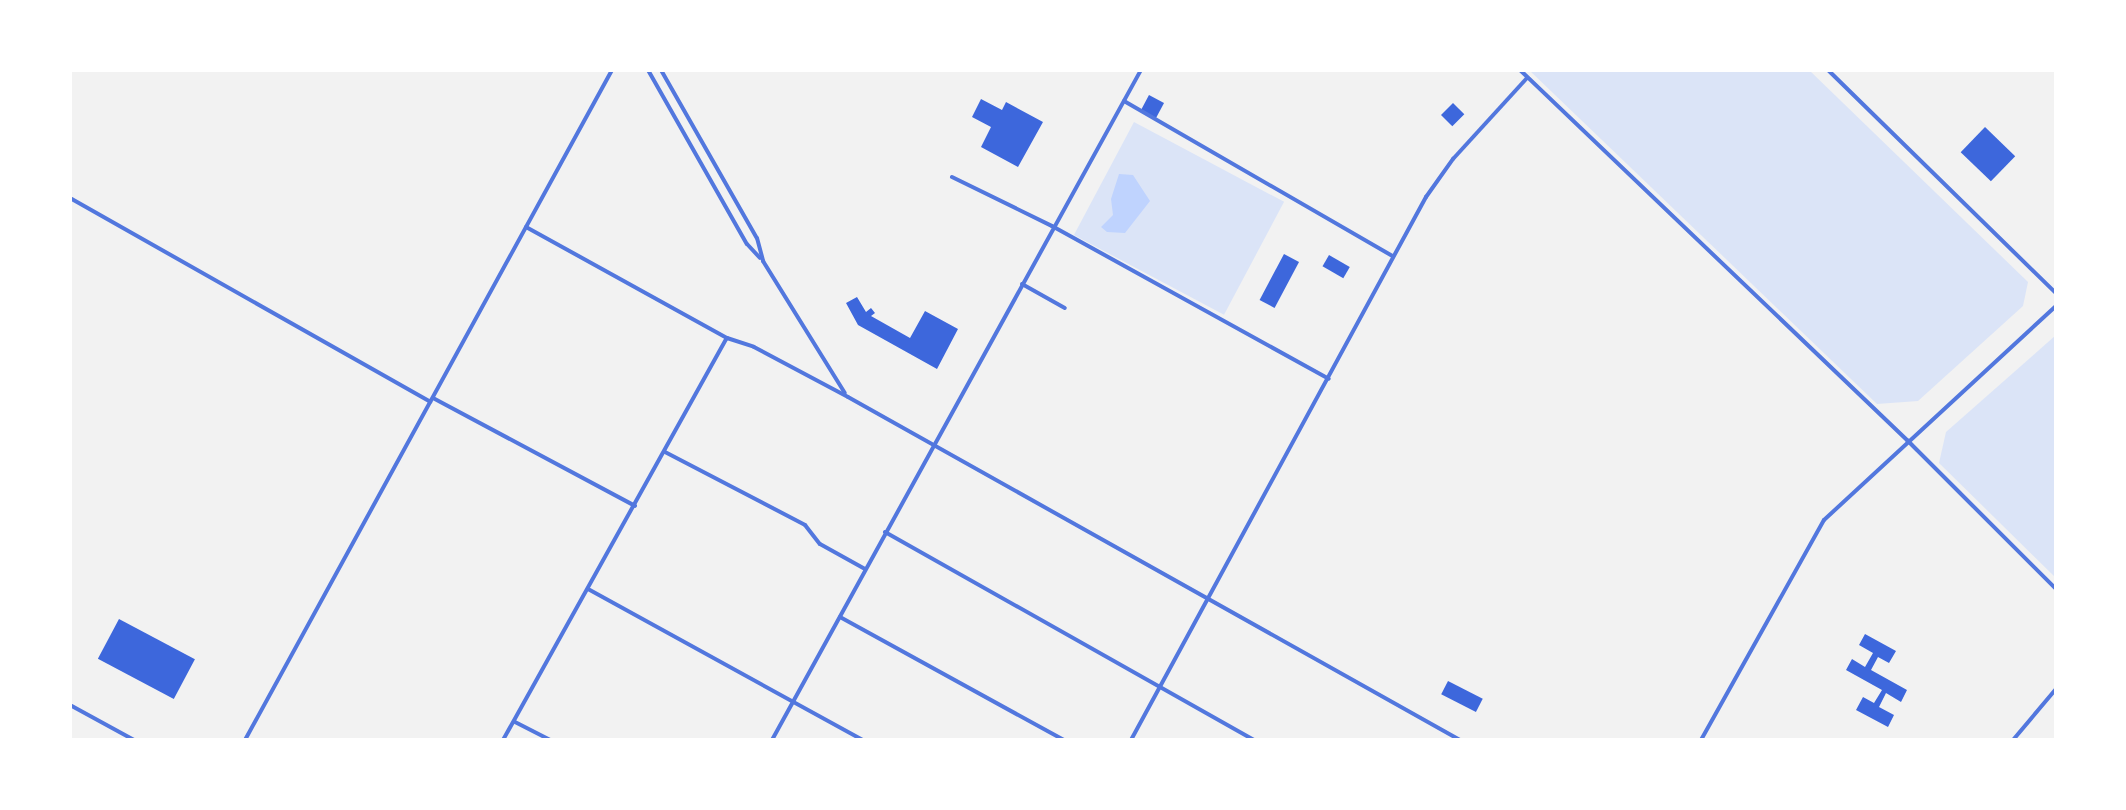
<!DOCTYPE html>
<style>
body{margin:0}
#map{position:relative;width:2126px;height:810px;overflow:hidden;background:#f2f2f2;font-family:"DejaVu Sans",sans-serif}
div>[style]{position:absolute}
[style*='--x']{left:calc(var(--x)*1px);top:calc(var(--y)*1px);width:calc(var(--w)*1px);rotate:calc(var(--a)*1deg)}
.green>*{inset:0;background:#dbe4f7;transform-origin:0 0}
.water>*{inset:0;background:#bfd3fe}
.building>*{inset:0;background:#3d67dc;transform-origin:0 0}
.minor>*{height:4px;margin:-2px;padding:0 2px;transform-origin:2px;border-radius:2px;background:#5277de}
.tertiary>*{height:4px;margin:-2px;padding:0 2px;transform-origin:2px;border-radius:2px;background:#5277de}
span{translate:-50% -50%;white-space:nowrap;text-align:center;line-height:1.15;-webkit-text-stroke:10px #fff;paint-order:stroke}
.frame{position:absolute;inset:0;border:72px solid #fff;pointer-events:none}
</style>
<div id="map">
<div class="green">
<div style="clip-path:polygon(1529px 70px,1809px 70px,2028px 282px,2023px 306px,1918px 401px,1877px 404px)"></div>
<div style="left:1134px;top:122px;width:170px;height:128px;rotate:28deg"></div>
<div style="clip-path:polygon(2056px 335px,2056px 578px,1939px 463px,1946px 432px)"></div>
</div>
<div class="water">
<div style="clip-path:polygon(1119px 174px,1133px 175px,1150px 201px,1125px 233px,1107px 232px,1101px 227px,1113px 215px,1111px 199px)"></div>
</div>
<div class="building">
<div style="left:1149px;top:95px;width:17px;height:17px;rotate:28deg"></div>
<div style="clip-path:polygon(981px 99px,1002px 110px,1006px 102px,1043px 122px,1018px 167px,981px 147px,991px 127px,972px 117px)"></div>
<div style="left:1453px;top:103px;width:16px;height:17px;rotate:45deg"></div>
<div style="left:1985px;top:127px;width:42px;height:35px;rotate:44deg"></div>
<div style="left:1284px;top:254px;width:17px;height:52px;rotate:28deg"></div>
<div style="left:1329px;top:255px;width:24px;height:13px;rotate:30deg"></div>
<div style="clip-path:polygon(857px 297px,866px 312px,871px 308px,875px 313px,871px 316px,910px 338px,925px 311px,958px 329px,937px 369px,858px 325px,846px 303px)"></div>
<div style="left:119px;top:619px;width:86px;height:45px;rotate:28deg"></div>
<div style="clip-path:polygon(1865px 634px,1896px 651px,1889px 663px,1878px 657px,1871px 670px,1907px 690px,1901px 702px,1886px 693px,1879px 707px,1894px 715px,1888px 727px,1856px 710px,1863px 697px,1874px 703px,1882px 690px,1846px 670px,1852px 659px,1865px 667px,1873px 653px,1859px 645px)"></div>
<div style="left:1448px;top:681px;width:39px;height:15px;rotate:27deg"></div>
</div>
<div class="minor">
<div style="--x:648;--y:70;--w:200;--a:60.4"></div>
<div style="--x:747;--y:244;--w:19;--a:47"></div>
<div style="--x:661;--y:70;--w:193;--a:60.3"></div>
<div style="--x:757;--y:238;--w:24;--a:75"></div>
<div style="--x:763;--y:261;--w:155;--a:58.2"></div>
<div style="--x:1828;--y:70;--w:319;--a:44.4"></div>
<div style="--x:1124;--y:101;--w:310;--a:30"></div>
<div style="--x:952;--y:177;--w:111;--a:26.1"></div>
<div style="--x:1052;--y:226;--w:316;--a:28.9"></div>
<div style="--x:70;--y:198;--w:414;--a:29.5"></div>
<div style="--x:526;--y:227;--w:230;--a:28.9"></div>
<div style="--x:727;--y:338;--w:28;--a:18"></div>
<div style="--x:754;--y:347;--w:106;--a:28"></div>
<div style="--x:848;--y:397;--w:702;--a:29.27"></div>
<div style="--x:1022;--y:284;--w:49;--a:29.2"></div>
<div style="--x:433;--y:398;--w:229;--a:28.1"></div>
<div style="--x:665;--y:452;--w:158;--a:27.5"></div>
<div style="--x:805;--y:525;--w:24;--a:52"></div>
<div style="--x:820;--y:544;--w:51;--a:29.1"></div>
<div style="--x:885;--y:532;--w:424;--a:29.4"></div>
<div style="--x:588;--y:589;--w:314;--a:28.8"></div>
<div style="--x:840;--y:617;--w:256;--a:28.8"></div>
<div style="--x:70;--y:705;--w:73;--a:28.7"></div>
<div style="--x:515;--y:722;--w:39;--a:27"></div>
<div style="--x:245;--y:740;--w:764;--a:-61.29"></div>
<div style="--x:503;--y:740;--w:460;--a:-60.9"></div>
<div style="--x:772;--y:740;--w:765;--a:-61.16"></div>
<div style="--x:1131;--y:740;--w:618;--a:-61.49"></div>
<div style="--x:1426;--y:197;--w:47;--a:-54.6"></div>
<div style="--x:1453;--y:159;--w:110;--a:-47.6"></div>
<div style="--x:1701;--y:740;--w:252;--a:-60.8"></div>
<div style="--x:1824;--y:520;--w:316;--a:-42.7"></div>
<div style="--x:2013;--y:740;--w:67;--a:-49.9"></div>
</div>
<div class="tertiary">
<div style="--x:1520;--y:70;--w:535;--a:43.71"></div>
<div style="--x:1907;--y:440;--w:211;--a:45"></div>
</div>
<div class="frame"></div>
</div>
